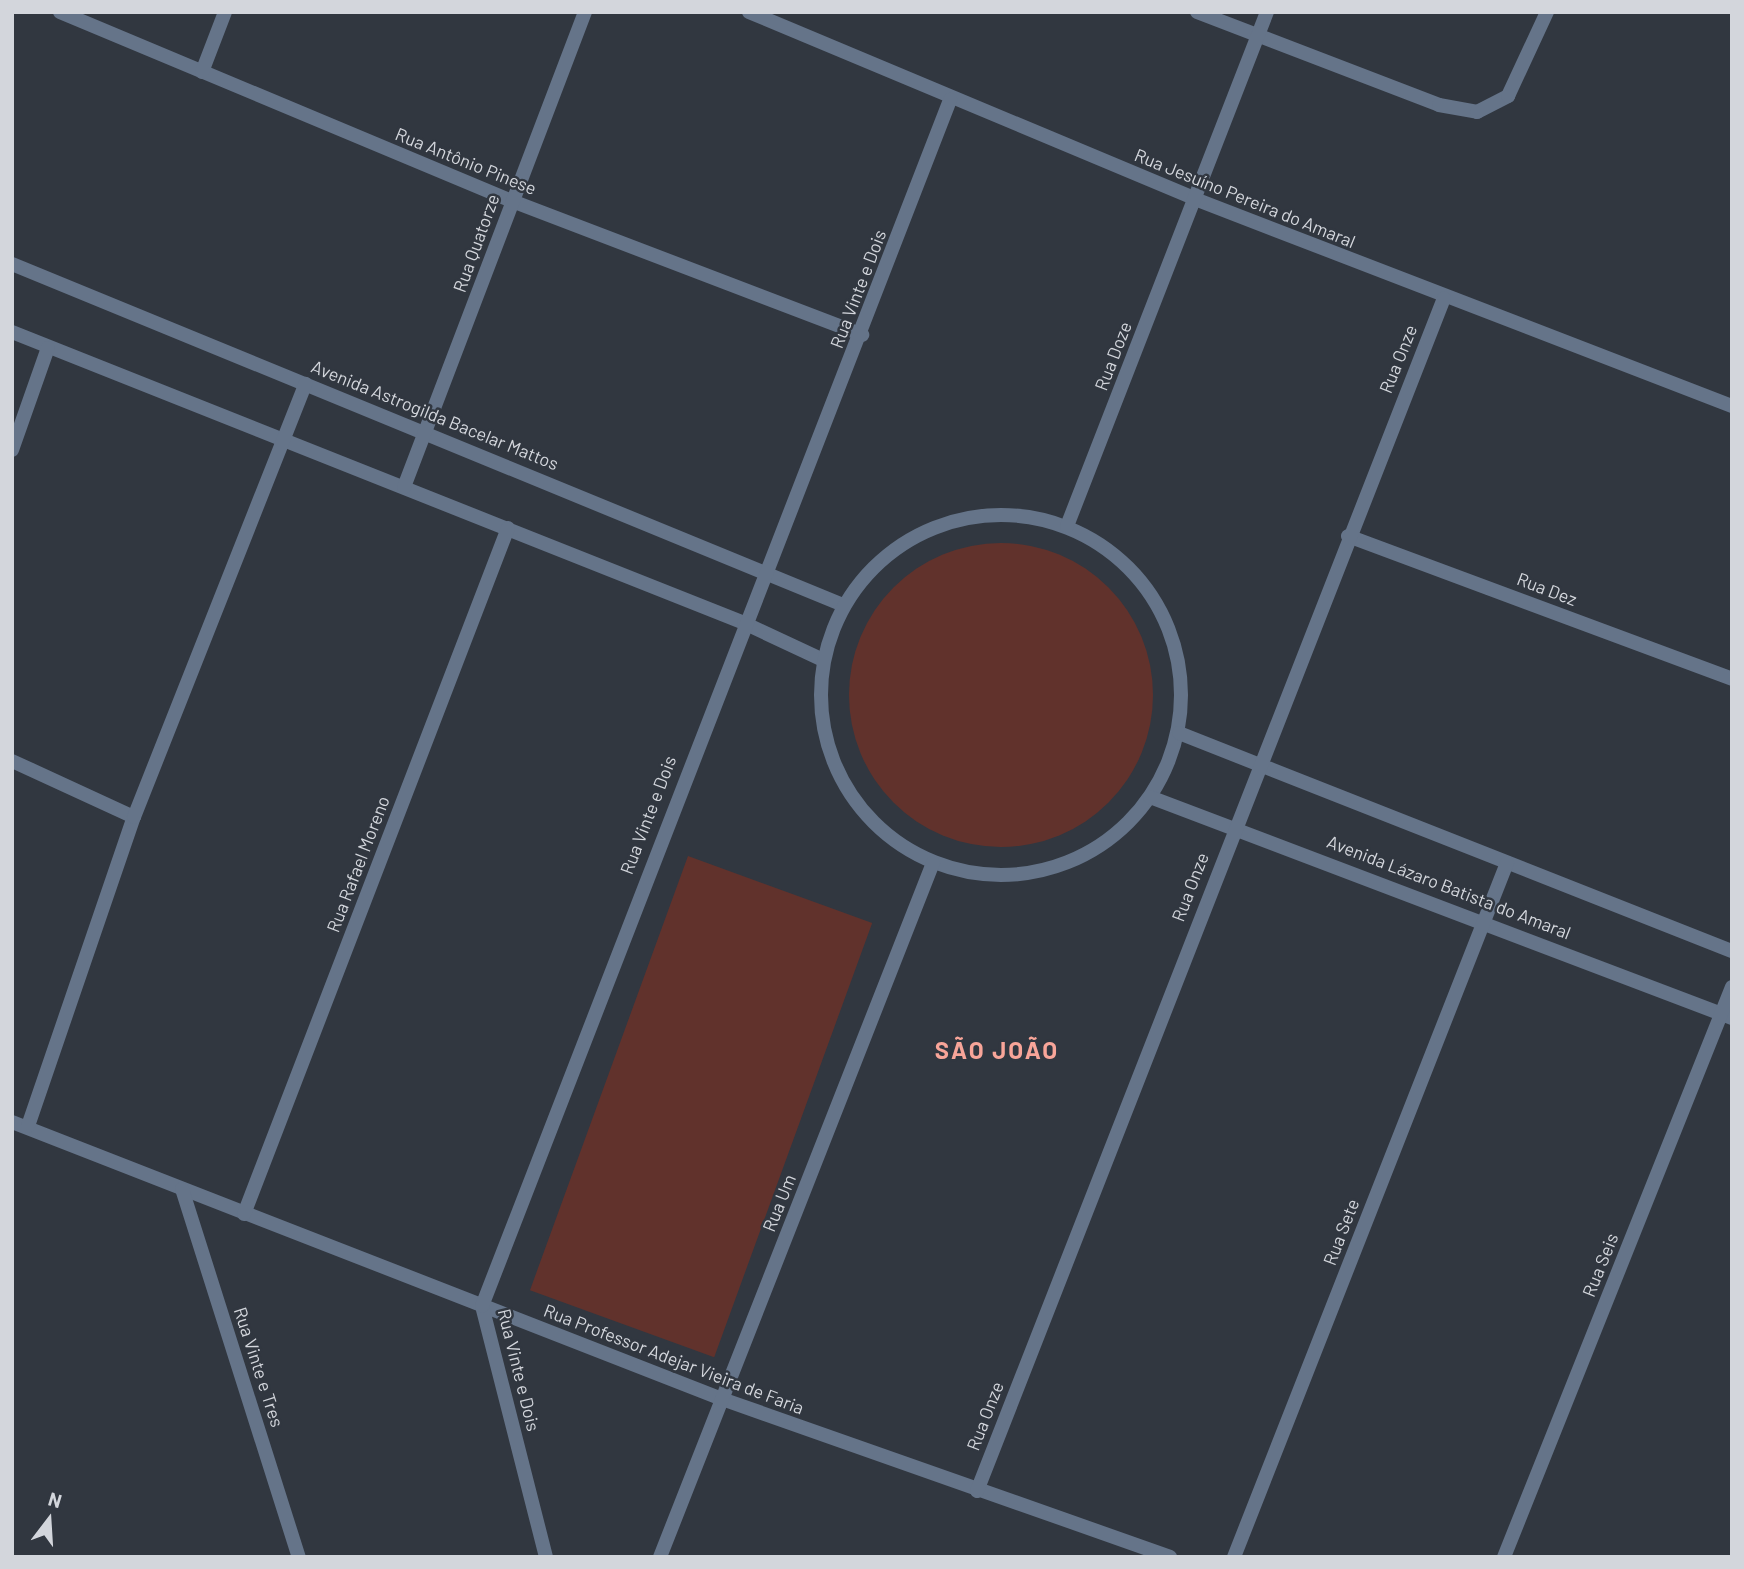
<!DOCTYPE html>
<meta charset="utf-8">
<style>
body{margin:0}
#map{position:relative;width:1744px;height:1569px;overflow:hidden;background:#313740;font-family:Barlow,sans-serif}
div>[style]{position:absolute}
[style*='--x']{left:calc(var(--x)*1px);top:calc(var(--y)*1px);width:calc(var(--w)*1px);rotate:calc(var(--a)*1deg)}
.green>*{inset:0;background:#61322c;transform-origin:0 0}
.round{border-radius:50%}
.minor>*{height:14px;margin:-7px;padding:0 7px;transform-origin:7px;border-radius:7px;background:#657489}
.minor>.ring{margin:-7px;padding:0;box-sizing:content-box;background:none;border:14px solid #657489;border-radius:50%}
span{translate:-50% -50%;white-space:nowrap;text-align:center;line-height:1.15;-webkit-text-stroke:5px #313740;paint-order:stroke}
.street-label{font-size:18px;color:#d3d6dc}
.district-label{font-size:24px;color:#f8a599;font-weight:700;letter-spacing:2px}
.frame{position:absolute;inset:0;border:14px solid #d3d6dc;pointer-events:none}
.north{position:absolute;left:14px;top:1485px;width:70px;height:70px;-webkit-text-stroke:5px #313740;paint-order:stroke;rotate:17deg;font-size:19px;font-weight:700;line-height:28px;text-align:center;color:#d3d6dc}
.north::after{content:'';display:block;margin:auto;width:24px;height:32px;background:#d3d6dc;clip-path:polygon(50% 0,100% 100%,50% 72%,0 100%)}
</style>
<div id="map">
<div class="green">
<div class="round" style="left:849px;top:543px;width:304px;height:304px"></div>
<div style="left:688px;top:856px;width:196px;height:462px;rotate:20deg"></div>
</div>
<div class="minor">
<div style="--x:60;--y:12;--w:490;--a:22.7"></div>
<div style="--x:512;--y:201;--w:375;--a:20.9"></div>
<div style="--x:749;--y:12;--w:484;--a:22.7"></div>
<div style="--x:1195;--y:199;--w:576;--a:21.08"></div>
<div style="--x:1197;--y:12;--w:259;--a:21"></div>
<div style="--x:1439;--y:105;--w:39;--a:10"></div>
<div style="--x:1477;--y:112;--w:35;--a:-27"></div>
<div style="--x:1508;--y:96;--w:93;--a:-65.1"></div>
<div style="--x:202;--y:72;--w:64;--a:-69"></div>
<div style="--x:12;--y:264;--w:898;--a:22.31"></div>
<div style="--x:12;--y:332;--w:788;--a:21.68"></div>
<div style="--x:744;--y:623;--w:87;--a:25.1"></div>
<div style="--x:12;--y:450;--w:108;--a:-70.6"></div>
<div style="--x:404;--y:487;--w:508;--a:-69.14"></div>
<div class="ring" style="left:821px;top:515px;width:346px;height:346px"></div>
<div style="--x:1067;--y:526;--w:552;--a:-68.74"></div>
<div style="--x:1348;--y:536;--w:410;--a:20.4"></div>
<div style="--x:1179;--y:733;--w:594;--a:21.52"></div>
<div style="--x:12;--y:761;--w:134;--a:24.7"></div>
<div style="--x:1150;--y:797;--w:623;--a:20.79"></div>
<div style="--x:12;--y:1122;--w:762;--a:21.31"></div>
<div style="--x:722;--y:1399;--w:475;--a:19.4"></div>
<div style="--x:28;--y:1126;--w:327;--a:-71.1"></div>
<div style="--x:134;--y:817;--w:466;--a:-68.4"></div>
<div style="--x:182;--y:1189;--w:386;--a:72.4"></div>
<div style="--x:244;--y:1214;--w:735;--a:-68.95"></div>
<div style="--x:977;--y:1491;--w:1281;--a:-68.62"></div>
<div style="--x:546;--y:1557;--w:259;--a:-104.3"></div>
<div style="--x:482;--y:1306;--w:1294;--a:-68.79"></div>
<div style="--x:660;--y:1557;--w:746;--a:-68.53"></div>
<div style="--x:1234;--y:1557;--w:746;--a:-68.53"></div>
<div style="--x:1504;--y:1557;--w:614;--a:-68.2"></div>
</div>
<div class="street-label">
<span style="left:466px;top:161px;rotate:22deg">Rua Antônio Pinese</span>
<span style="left:1245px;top:198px;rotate:22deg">Rua Jesuíno Pereira do Amaral</span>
<span style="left:476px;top:243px;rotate:-70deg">Rua Quatorze</span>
<span style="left:858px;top:289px;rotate:-69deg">Rua Vinte e Dois</span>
<span style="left:1113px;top:356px;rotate:-69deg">Rua Doze</span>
<span style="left:1398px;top:359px;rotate:-68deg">Rua Onze</span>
<span style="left:435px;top:415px;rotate:22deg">Avenida Astrogilda Bacelar Mattos</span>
<span style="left:1547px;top:589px;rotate:21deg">Rua Dez</span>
<span style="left:648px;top:815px;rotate:-69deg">Rua Vinte e Dois</span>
<span style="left:358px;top:864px;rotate:-69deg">Rua Rafael Moreno</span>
<span style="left:1190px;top:887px;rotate:-69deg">Rua Onze</span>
<span style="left:1449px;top:887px;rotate:21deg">Avenida Lázaro Batista do Amaral</span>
<span style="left:779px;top:1203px;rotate:-68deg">Rua Um</span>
<span style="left:1341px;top:1232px;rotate:-69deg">Rua Sete</span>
<span style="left:1600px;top:1265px;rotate:-68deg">Rua Seis</span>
<span style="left:674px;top:1359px;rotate:21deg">Rua Professor Adejar Vieira de Faria</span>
<span style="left:259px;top:1367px;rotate:72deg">Rua Vinte e Tres</span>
<span style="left:519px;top:1370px;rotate:76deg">Rua Vinte e Dois</span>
<span style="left:985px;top:1416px;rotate:-69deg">Rua Onze</span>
</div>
<div class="district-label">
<span style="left:997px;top:1050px">SÃO JOÃO</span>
</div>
<div class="frame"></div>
<div class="north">N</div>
</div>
